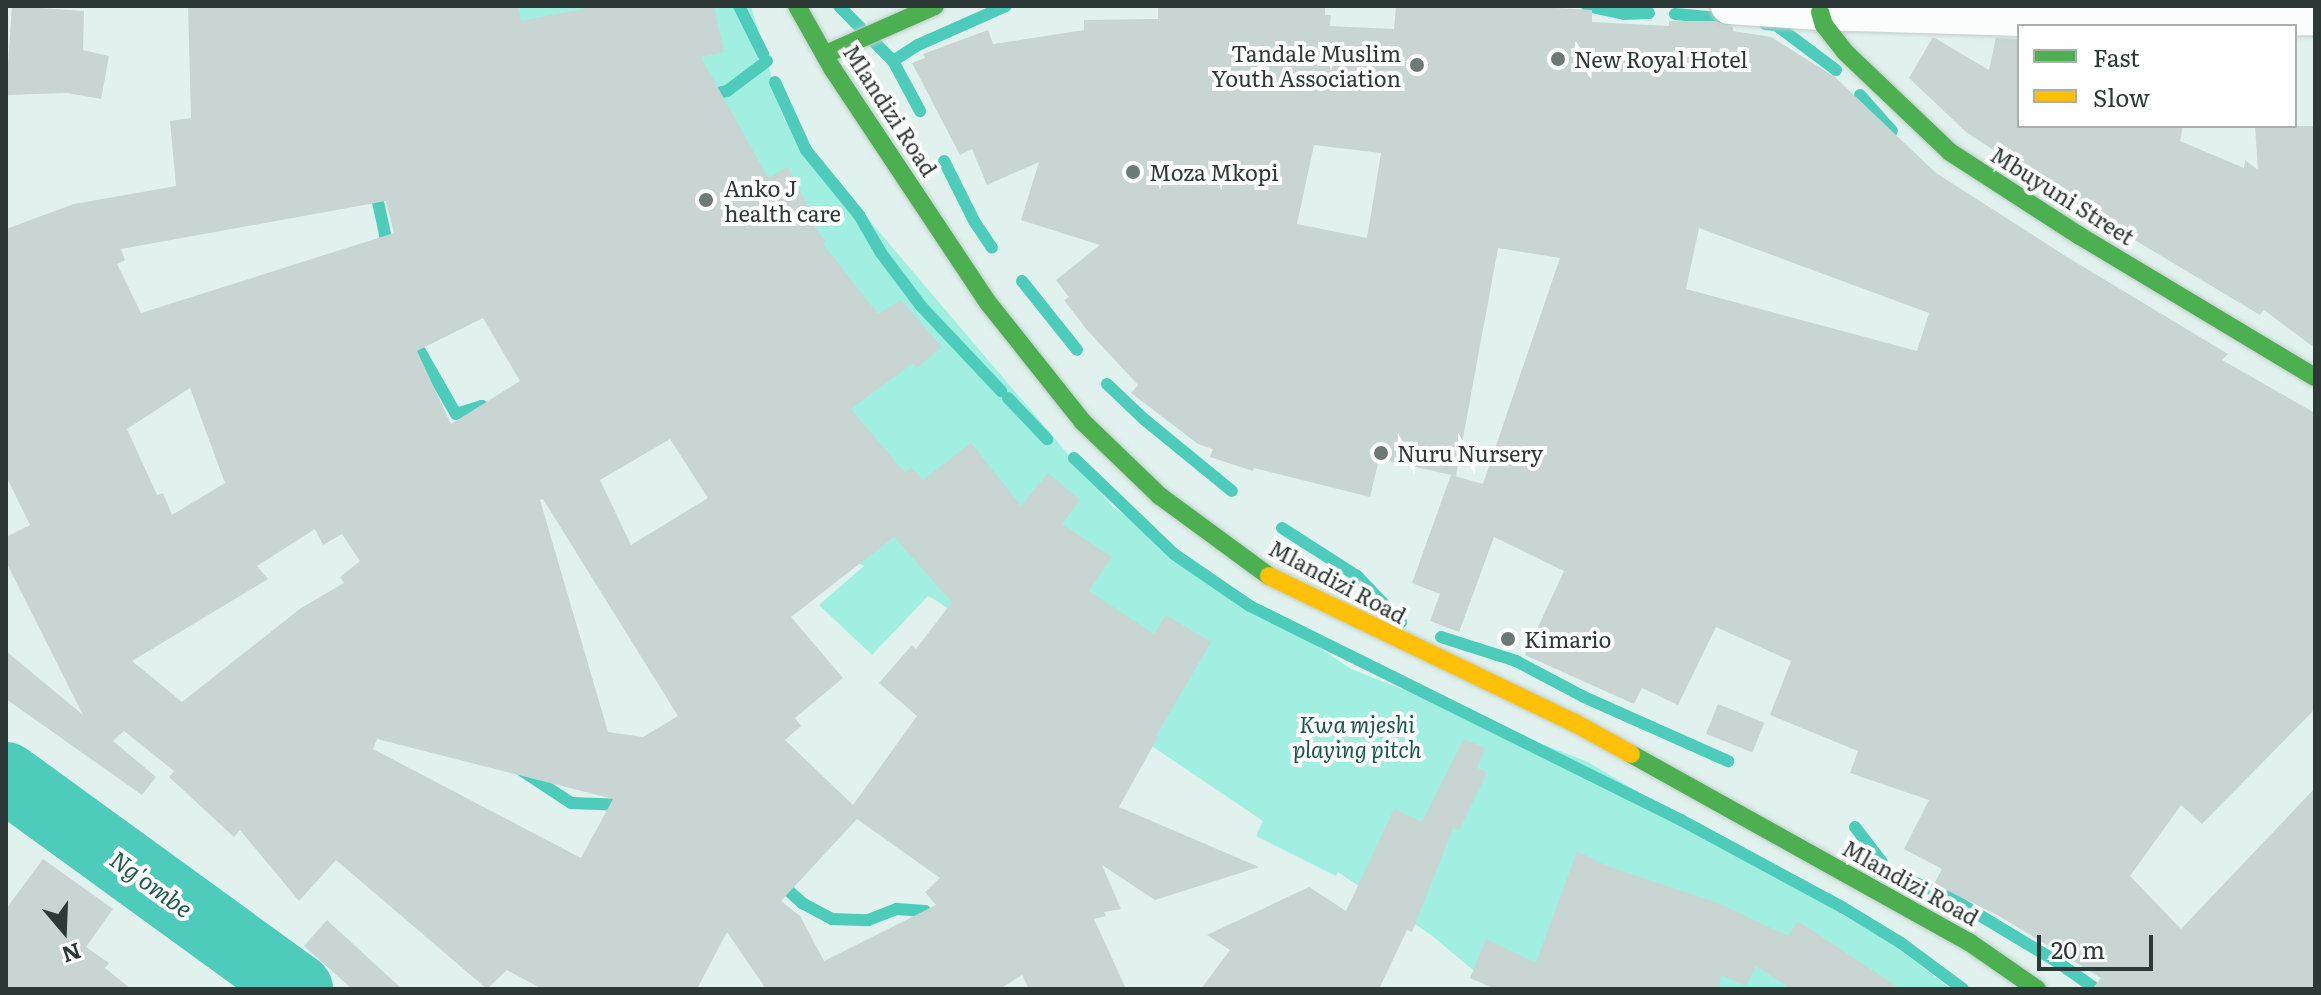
<!DOCTYPE html>
<style>
body{margin:0}
#map{position:relative;width:2321px;height:995px;overflow:hidden;background:#e1f2ee;font-family:Literata,serif}
div>[style]{position:absolute}
[style*='--x']{left:calc(var(--x)*1px);top:calc(var(--y)*1px);width:calc(var(--w)*1px);rotate:calc(var(--a)*1deg)}
.green>*{inset:0;background:#a1efe0}
.stream>*{height:12px;margin:-6px;padding:0 6px;transform-origin:6px;border-radius:6px;background:#4eccbb}
.river>*{height:70px;margin:-35px;padding:0 35px;transform-origin:35px;border-radius:35px;background:#4eccbb}
.building>*{inset:0;background:#c8d5d2;transform-origin:0 0}
.roads{filter:drop-shadow(0 0 2px #c0cdca) drop-shadow(0 0 2px #c0cdca)}
.street>*{height:36px;margin:-18px;padding:0 18px;transform-origin:18px;border-radius:18px;background:#fafdfc}
.fast>*{height:18px;margin:-9px;padding:0 9px;transform-origin:9px;border-radius:9px;background:#4caf50}
.slow>*{height:18px;margin:-9px;padding:0 9px;transform-origin:9px;border-radius:9px;background:#ffc107}
.dots>*{width:22px;height:22px;translate:-50% -50%;box-sizing:border-box;border:4px solid #fefefe;border-radius:50%}
span{translate:-50% -50%;white-space:nowrap;text-align:center;line-height:1.15;-webkit-text-stroke:8px #fefefe;paint-order:stroke}
.poi-label{font-size:22px;color:#2d3936}
.right{translate:-100% -50%;text-align:right}
.left{translate:0 -50%;text-align:left}
.street-label{font-size:22px;color:#2d3936}
.park-label{font-size:22px;color:#1a564c;font-style:italic}
.water-label{font-size:24px;color:#1d594e;font-style:italic}
.frame{position:absolute;inset:0;border:8px solid #2d3936;pointer-events:none}
.legend{position:absolute;left:2017px;top:24px;width:280px;height:104px;box-sizing:border-box;background:#fefefe;border:2px solid #aaafae;margin:0;padding:10px 14px;list-style:none;font-size:24px;color:#2d3936}
.legend li{display:flex;align-items:center;gap:16px;height:40px}
.legend b{width:40px;border:2px solid #aaafae}
.north{position:absolute;left:24px;top:891px;width:80px;height:80px;-webkit-text-stroke:6px #fefefe;paint-order:stroke;rotate:161deg;font-size:22px;font-weight:700;line-height:32px;text-align:center;color:#2d3936}
.north::after{content:'';display:block;margin:auto;width:28px;height:36px;background:#2d3936;clip-path:polygon(50% 0,100% 100%,50% 72%,0 100%)}
.scale{position:absolute;left:2037px;top:935px;width:116px;height:36px;box-sizing:border-box;border:4px solid #2d3936;border-top:0;padding-left:10px;font-size:24px;line-height:28px;white-space:nowrap;color:#2d3936;-webkit-text-stroke:6px #fefefe;paint-order:stroke}
</style>
<div id="map">
<div class="green">
<div style="clip-path:polygon(484px 6px,751px 6px,784px 120px,1113px 507px,1351px 669px,1588px 762px,1895px 946px,1951px 989px,1496px 989px,1431px 935px,1338px 872px,1336px 876px,1256px 836px,1263px 821px,932px 598px,928px 596px,872px 655px,819px 605px,864px 566px,797px 535px)"></div>
</div>
<div class="stream">
<div style="--x:739;--y:6;--w:54;--a:63.4"></div>
<div style="--x:839;--y:6;--w:77;--a:45.5"></div>
<div style="--x:893;--y:61;--w:57;--a:61.6"></div>
<div style="--x:1587;--y:6;--w:38;--a:12"></div>
<div style="--x:1624;--y:14;--w:25;--a:-2"></div>
<div style="--x:1675;--y:14;--w:56;--a:5.1"></div>
<div style="--x:1765;--y:24;--w:11;--a:5"></div>
<div style="--x:1776;--y:25;--w:75;--a:36.9"></div>
<div style="--x:893;--y:61;--w:30;--a:-33"></div>
<div style="--x:918;--y:45;--w:96;--a:-23.9"></div>
<div style="--x:775;--y:82;--w:75;--a:65.5"></div>
<div style="--x:806;--y:150;--w:84;--a:50.8"></div>
<div style="--x:859;--y:215;--w:44;--a:59.9"></div>
<div style="--x:881;--y:253;--w:66;--a:53"></div>
<div style="--x:921;--y:306;--w:117;--a:46.7"></div>
<div style="--x:1860;--y:95;--w:48;--a:48.4"></div>
<div style="--x:705;--y:96;--w:23;--a:-13"></div>
<div style="--x:727;--y:91;--w:50;--a:-36.9"></div>
<div style="--x:944;--y:161;--w:67;--a:63.4"></div>
<div style="--x:974;--y:221;--w:32;--a:56"></div>
<div style="--x:375;--y:188;--w:61;--a:77.8"></div>
<div style="--x:1022;--y:281;--w:88;--a:51.4"></div>
<div style="--x:413;--y:339;--w:86;--a:60.2"></div>
<div style="--x:456;--y:414;--w:27;--a:-17"></div>
<div style="--x:482;--y:406;--w:14;--a:65"></div>
<div style="--x:1107;--y:384;--w:52;--a:43.5"></div>
<div style="--x:1145;--y:420;--w:112;--a:39.2"></div>
<div style="--x:1008;--y:398;--w:57;--a:46.4"></div>
<div style="--x:1074;--y:458;--w:139;--a:43.8"></div>
<div style="--x:1174;--y:554;--w:92;--a:34.4"></div>
<div style="--x:1250;--y:606;--w:481;--a:26.4"></div>
<div style="--x:1681;--y:820;--w:183;--a:28.4"></div>
<div style="--x:1842;--y:907;--w:69;--a:31.4"></div>
<div style="--x:1901;--y:943;--w:77;--a:36.6"></div>
<div style="--x:1282;--y:528;--w:89;--a:32.6"></div>
<div style="--x:1357;--y:576;--w:64;--a:46.3"></div>
<div style="--x:1441;--y:637;--w:79;--a:17.7"></div>
<div style="--x:1516;--y:661;--w:77;--a:27.9"></div>
<div style="--x:1584;--y:697;--w:158;--a:24"></div>
<div style="--x:521;--y:770;--w:60;--a:33.4"></div>
<div style="--x:571;--y:803;--w:54;--a:2.1"></div>
<div style="--x:1855;--y:827;--w:44;--a:52.4"></div>
<div style="--x:1911;--y:881;--w:38;--a:22"></div>
<div style="--x:1946;--y:895;--w:128;--a:31"></div>
<div style="--x:2056;--y:961;--w:49;--a:35"></div>
<div style="--x:780;--y:883;--w:30;--a:42"></div>
<div style="--x:802;--y:903;--w:34;--a:28"></div>
<div style="--x:832;--y:919;--w:36;--a:2"></div>
<div style="--x:868;--y:920;--w:31;--a:-21"></div>
<div style="--x:897;--y:909;--w:28;--a:4"></div>
<div style="--x:925;--y:911;--w:15;--a:62"></div>
</div>
<div class="river">
<div style="--x:6;--y:777;--w:361;--a:36"></div>
</div>
<div class="building">
<div style="clip-path:polygon(12px 6px,84px 11px,83px 50px,109px 56px,101px 99px,67px 93px,6px 95px)"></div>
<div style="clip-path:polygon(evenodd,188px 6px,518px 6px,521px 21px,598px 6px,714px 6px,724px 52px,701px 57px,768px 178px,788px 167px,808px 207px,803px 211px,826px 242px,823px 244px,878px 314px,901px 300px,942px 347px,917px 368px,913px 363px,851px 409px,905px 473px,911px 467px,923px 480px,971px 443px,1021px 506px,1048px 473px,1080px 500px,1062px 524px,1112px 557px,1089px 591px,1154px 634px,1166px 615px,1211px 642px,1156px 736px,1158px 737px,1119px 807px,1259px 867px,1155px 900px,1102px 865px,1121px 909px,1104px 912px,1106px 916px,1094px 919px,1126px 989px,1029px 989px,1022px 975px,1000px 989px,766px 989px,727px 932px,697px 989px,542px 989px,507px 970px,487px 989px,336px 860px,299px 901px,240px 830px,234px 837px,169px 777px,174px 771px,124px 731px,113px 741px,156px 777px,142px 795px,6px 699px,6px 651px,83px 715px,6px 562px,6px 537px,30px 525px,6px 476px,6px 229px,74px 204px,176px 186px,170px 121px,191px 118px,188px 6px,386px 201px,394px 233px,141px 313px,117px 264px,125px 260px,121px 249px,386px 201px,188px 6px,483px 318px,520px 381px,451px 424px,417px 351px,483px 318px,188px 6px,190px 388px,225px 483px,172px 515px,163px 493px,157px 495px,127px 429px,190px 388px,188px 6px,670px 439px,708px 498px,631px 545px,600px 480px,670px 439px,188px 6px,543px 499px,678px 716px,643px 737px,608px 732px,540px 500px,543px 499px,188px 6px,315px 529px,323px 545px,342px 534px,360px 561px,340px 577px,344px 583px,301px 608px,182px 702px,132px 661px,268px 579px,257px 566px,315px 529px,188px 6px,894px 537px,952px 602px,916px 649px,912px 645px,879px 683px,917px 716px,853px 805px,785px 740px,801px 726px,795px 718px,843px 678px,791px 617px,894px 537px,188px 6px,377px 739px,613px 799px,581px 858px,373px 749px,377px 739px,188px 6px,857px 819px,940px 878px,925px 892px,936px 905px,824px 961px,800px 916px,781px 901px,857px 819px)"></div>
<div style="clip-path:polygon(evenodd,1158px 6px,1325px 6px,1325px 15px,1331px 15px,1330px 26px,1394px 29px,1396px 6px,1520px 6px,1592px 10px,1592px 22px,1669px 26px,1669px 21px,1715px 21px,1733px 27px,1733px 31px,1771px 37px,1835px 77px,1936px 173px,2067px 257px,2228px 354px,2222px 360px,2315px 413px,2315px 709px,2202px 824px,2181px 805px,2130px 876px,2181px 929px,2315px 788px,2315px 989px,2092px 989px,2101px 978px,1999px 916px,1934px 884px,1942px 869px,1904px 849px,1929px 800px,1850px 773px,1858px 751px,1770px 715px,1791px 661px,1716px 627px,1678px 705px,1642px 688px,1634px 704px,1525px 655px,1564px 571px,1494px 537px,1459px 632px,1430px 621px,1440px 594px,1412px 583px,1451px 475px,1483px 484px,1560px 258px,1498px 248px,1456px 476px,1379px 459px,1370px 497px,1254px 468px,1253px 471px,1210px 457px,1213px 449px,1198px 444px,1131px 393px,1138px 385px,1087px 330px,1064px 300px,1069px 297px,1056px 280px,1100px 245px,1021px 220px,1039px 162px,987px 185px,972px 149px,960px 155px,912px 63px,925px 58px,923px 54px,988px 30px,993px 44px,1084px 30px,1084px 20px,1158px 19px,1158px 6px,1314px 145px,1381px 153px,1367px 238px,1297px 224px,1314px 145px,1158px 6px,1699px 228px,1929px 313px,1917px 351px,1686px 289px,1699px 228px)"></div>
<div style="clip-path:polygon(1933px 37px,1989px 70px,1996px 38px,2019px 39px,2019px 126px,2183px 126px,2180px 141px,2244px 168px,2245px 160px,2258px 170px,2255px 126px,2315px 126px,2315px 348px,2264px 310px,2260px 315px,2093px 215px,1966px 132px,1909px 78px)"></div>
<div style="left:1718px;top:704px;width:50px;height:32px;rotate:22deg"></div>
<div style="clip-path:polygon(1464px 739px,1485px 748px,1477px 768px,1487px 773px,1459px 830px,1453px 828px,1412px 932px,1407px 930px,1379px 989px,1201px 989px,1230px 950px,1207px 935px,1309px 887px,1346px 911px,1394px 809px,1422px 822px)"></div>
<div style="clip-path:polygon(1577px 851px,1607px 866px,1718px 903px,1788px 936px,1798px 921px,1901px 989px,1791px 989px,1756px 966px,1746px 986px,1721px 975px,1719px 989px,1495px 989px,1470px 978px,1486px 939px,1536px 963px)"></div>
<div style="clip-path:polygon(43px 859px,113px 909px,86px 947px,109px 963px,105px 968px,131px 989px,6px 989px,6px 909px)"></div>
<div style="clip-path:polygon(327px 920px,402px 989px,352px 989px,304px 946px)"></div>
</div>
<div class="roads">
<div class="street">
<div style="--x:1729;--y:6;--w:91;--a:3.8"></div>
<div style="--x:1820;--y:12;--w:263;--a:1.7"></div>
<div style="--x:2083;--y:20;--w:232;--a:-0.7"></div>
</div>
<div class="fast">
<div style="--x:797;--y:6;--w:71;--a:60.6"></div>
<div style="--x:832;--y:68;--w:283;--a:56.4"></div>
<div style="--x:989;--y:304;--w:151;--a:51.5"></div>
<div style="--x:1083;--y:422;--w:107;--a:43.9"></div>
<div style="--x:1160;--y:496;--w:135;--a:36.3"></div>
<div style="--x:1820;--y:12;--w:14;--a:73"></div>
<div style="--x:1824;--y:25;--w:34;--a:52"></div>
<div style="--x:1845;--y:52;--w:145;--a:43.6"></div>
<div style="--x:1950;--y:152;--w:155;--a:32.9"></div>
<div style="--x:2080;--y:236;--w:274;--a:31"></div>
<div style="--x:826;--y:54;--w:119;--a:-23.8"></div>
<div style="--x:1631;--y:754;--w:387;--a:29.1"></div>
<div style="--x:1969;--y:942;--w:83;--a:34.7"></div>
</div>
<div class="slow">
<div style="--x:1269;--y:576;--w:339;--a:25.7"></div>
<div style="--x:1575;--y:723;--w:64;--a:29"></div>
</div>
</div>
<div class="dots">
<div style="left:1558px;top:59px;background:#6c7a76"></div>
<div style="left:1417px;top:65px;background:#6c7a76"></div>
<div style="left:1133px;top:172px;background:#6c7a76"></div>
<div style="left:706px;top:200px;background:#6c7a76"></div>
<div style="left:1381px;top:453px;background:#6c7a76"></div>
<div style="left:1508px;top:639px;background:#6c7a76"></div>
</div>
<div class="poi-label">
<span class="right" style="left:1401px;top:65px">Tandale Muslim<br>Youth Association</span>
<span class="left" style="left:1574px;top:59px">New Royal Hotel</span>
<span class="left" style="left:1149px;top:172px">Moza Mkopi</span>
<span class="left" style="left:724px;top:200px">Anko J<br>health care</span>
<span class="left" style="left:1397px;top:453px">Nuru Nursery</span>
<span class="left" style="left:1524px;top:639px">Kimario</span>
</div>
<div class="street-label">
<span style="left:891px;top:110px;rotate:57deg">Mlandizi Road</span>
<span style="left:2063px;top:195px;rotate:32deg">Mbuyuni Street</span>
<span style="left:1338px;top:581px;rotate:28deg">Mlandizi Road</span>
<span style="left:1911px;top:882px;rotate:29deg">Mlandizi Road</span>
</div>
<div class="park-label">
<span style="left:1357px;top:736px">Kwa mjeshi<br>playing pitch</span>
</div>
<div class="water-label">
<span style="left:152px;top:883px;rotate:36deg">Ng'ombe</span>
</div>
<div class="frame"></div>
<ul class="legend">
<li><b style="height:10px;background:#4caf50"></b>Fast</li>
<li><b style="height:10px;background:#ffc107"></b>Slow</li>
</ul>
<div class="north">N</div>
<div class="scale">20 m</div>
</div>
